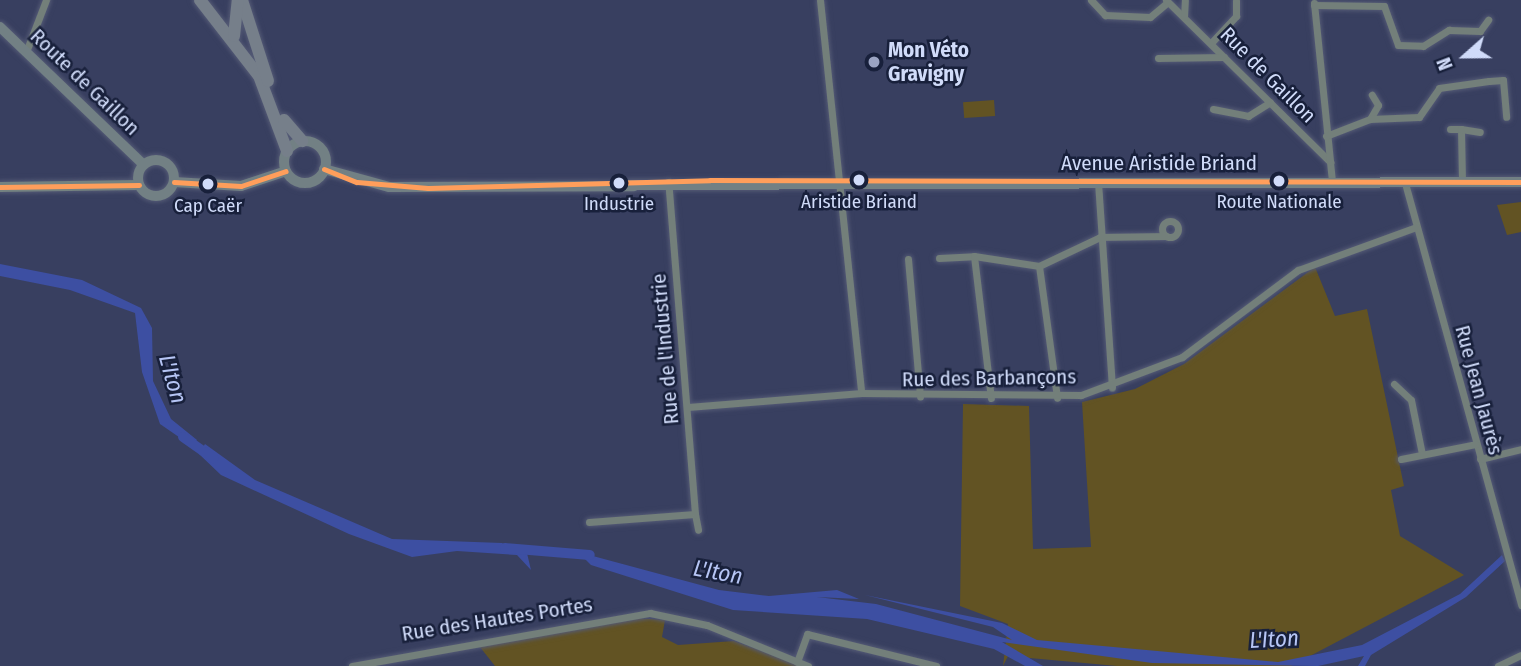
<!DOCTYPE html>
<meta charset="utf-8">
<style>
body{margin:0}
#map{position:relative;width:1521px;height:666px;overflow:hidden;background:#383f60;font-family:"Fira Sans Condensed",sans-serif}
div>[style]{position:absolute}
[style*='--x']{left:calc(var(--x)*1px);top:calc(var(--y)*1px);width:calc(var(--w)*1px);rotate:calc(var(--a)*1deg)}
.green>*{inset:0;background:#625323;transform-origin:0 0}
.water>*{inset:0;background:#3d4fa2}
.river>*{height:10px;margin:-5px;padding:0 5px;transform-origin:5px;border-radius:5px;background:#3d4fa2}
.roads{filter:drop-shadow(0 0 2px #545a75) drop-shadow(0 0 2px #545a75)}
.street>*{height:7px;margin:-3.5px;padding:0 3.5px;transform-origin:3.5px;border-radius:3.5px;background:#737f7a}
.street>.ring{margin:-3.5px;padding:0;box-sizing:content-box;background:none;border:7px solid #737f7a;border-radius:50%}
.secondary>*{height:10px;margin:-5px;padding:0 5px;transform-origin:5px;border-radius:5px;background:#748281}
.primary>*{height:10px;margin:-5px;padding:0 5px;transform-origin:5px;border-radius:5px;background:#728084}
.primary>.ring{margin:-5px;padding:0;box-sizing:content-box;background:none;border:10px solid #728084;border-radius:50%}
.highway>*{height:12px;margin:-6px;padding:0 6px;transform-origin:6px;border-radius:6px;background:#767f8a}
.bus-1>*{height:5px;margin:-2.5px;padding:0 2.5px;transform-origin:2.5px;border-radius:2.5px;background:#ff9e5b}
.dots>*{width:19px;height:19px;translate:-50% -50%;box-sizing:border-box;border:4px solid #18203b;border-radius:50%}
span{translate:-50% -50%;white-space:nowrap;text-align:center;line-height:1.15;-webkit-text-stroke:5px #18203b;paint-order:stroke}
.bus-label{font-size:19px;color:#d0dbf9}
.poi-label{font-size:21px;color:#d0dbf9;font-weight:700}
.left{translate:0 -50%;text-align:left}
.street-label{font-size:21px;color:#d0dbf9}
.water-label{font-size:23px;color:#b6c5f5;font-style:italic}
.north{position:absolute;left:1430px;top:21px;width:70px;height:70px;-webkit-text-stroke:5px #18203b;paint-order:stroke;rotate:249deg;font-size:19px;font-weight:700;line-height:28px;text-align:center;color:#d0dbf9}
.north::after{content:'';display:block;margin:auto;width:24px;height:32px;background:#d0dbf9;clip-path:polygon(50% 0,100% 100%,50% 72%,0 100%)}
</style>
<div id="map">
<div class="green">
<div style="left:994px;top:100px;width:16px;height:31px;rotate:86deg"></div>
<div style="clip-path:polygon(1521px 202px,1521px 232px,1507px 235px,1497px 205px)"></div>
<div style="clip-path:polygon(1315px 267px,1335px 316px,1367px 309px,1404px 486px,1391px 490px,1400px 536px,1464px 575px,1291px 666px,1117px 666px,1008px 656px,1003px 666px,1008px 624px,960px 606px,963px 404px,1029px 406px,1033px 549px,1091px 547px,1082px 402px,1135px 389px,1184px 364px)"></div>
<div style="clip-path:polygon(634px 618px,665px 620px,662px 637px,678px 645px,734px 641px,803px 666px,495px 666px,476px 642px)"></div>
</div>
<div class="water">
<div style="clip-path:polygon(0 264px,82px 280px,141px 308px,152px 328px,153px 381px,171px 419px,197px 440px,192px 446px,160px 424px,142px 372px,135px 313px,70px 290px,0 276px)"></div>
<div style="clip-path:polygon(205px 444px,255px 480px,392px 539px,502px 543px,519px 553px,526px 549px,531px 570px,517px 555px,457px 551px,412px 557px,349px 534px,221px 475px,199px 454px)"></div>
<div style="clip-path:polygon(578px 552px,719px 590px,769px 596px,837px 590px,859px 599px,817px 597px,876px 604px,1012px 640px,993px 627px,865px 595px,1002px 623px,1037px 640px,1278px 662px,1362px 645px,1460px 594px,1502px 555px,1505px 561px,1466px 597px,1371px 655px,1365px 666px,1358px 666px,1364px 656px,1318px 666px,1152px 663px,1002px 642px,1043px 666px,1025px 666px,994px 649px,867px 619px,733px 610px,591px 565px)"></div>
</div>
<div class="river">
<div style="--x:183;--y:437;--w:37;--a:35"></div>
<div style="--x:505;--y:548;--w:85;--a:4.7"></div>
</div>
<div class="roads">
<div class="street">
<div style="--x:820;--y:0;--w:395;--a:84"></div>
<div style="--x:1091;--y:0;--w:21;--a:47"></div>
<div style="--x:1105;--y:15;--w:45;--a:2.5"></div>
<div style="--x:1150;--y:17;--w:23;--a:-40"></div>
<div style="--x:1166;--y:0;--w:231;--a:44.6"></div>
<div style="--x:1330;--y:162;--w:19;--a:84"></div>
<div style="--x:1314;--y:3;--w:159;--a:84.2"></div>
<div style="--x:1314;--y:5;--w:70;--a:0.8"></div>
<div style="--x:1384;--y:6;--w:41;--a:70.3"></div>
<div style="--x:1398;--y:45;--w:25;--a:2"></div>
<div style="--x:1423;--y:46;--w:31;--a:-32"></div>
<div style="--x:1449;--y:30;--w:31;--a:2"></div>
<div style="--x:1480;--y:31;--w:14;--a:-54"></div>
<div style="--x:1184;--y:17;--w:17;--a:-87"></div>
<div style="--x:1211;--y:43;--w:37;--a:-47"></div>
<div style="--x:1236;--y:16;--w:16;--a:-90"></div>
<div style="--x:26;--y:52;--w:56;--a:-69"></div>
<div style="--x:1158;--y:58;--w:66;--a:-0.9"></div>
<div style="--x:1213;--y:109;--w:36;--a:11"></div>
<div style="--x:1248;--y:116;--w:26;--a:-32"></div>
<div style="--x:1370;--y:119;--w:16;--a:-60"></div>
<div style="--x:1378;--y:105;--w:12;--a:-121"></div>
<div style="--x:1450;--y:129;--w:11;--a:0"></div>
<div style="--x:1461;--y:129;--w:53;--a:88.9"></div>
<div style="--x:1461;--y:129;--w:19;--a:9"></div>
<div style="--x:1326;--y:136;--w:47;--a:-21.1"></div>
<div style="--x:1370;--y:119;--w:49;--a:-2.3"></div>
<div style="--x:1419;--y:117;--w:35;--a:-55"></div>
<div style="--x:1439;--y:88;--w:50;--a:-8"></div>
<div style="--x:1489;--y:81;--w:14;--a:-4"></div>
<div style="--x:1503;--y:80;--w:37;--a:85"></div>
<div style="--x:1098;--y:182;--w:206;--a:86.1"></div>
<div style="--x:1405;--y:183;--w:438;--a:74.6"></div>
<div class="ring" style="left:1162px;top:221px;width:9px;height:9px"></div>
<div style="--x:974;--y:256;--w:143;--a:83.2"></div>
<div style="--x:939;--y:258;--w:35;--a:-3"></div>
<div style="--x:974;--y:256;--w:66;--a:8.7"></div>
<div style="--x:1039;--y:266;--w:68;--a:-25.4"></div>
<div style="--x:1100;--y:237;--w:66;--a:-0.9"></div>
<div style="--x:908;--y:259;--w:138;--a:85"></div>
<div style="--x:1039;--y:266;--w:133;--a:82.2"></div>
<div style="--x:1394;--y:384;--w:23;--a:43"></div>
<div style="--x:1411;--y:400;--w:55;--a:78.5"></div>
<div style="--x:688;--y:407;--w:174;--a:-4.6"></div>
<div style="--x:861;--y:393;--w:220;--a:0.5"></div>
<div style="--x:1081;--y:395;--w:108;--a:-20.6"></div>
<div style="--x:1182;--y:357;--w:145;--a:-36.9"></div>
<div style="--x:1298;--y:270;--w:126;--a:-20"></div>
<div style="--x:1401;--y:459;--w:76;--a:-11.3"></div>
<div style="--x:1480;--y:459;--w:42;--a:-13.7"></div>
<div style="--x:695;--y:514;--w:16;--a:79"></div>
<div style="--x:589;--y:522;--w:106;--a:-4.3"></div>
<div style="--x:695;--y:514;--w:333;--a:-94.6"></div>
<div style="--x:797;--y:662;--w:30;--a:-70"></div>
<div style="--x:807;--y:634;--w:133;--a:13.9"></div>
<div style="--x:352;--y:666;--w:303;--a:-10.1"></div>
<div style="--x:650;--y:613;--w:58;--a:11.9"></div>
<div style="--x:707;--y:625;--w:109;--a:22.1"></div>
<div style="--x:1498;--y:666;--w:25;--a:-26"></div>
</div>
<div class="secondary">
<div style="--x:0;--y:187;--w:139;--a:-0.8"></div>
</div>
<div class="primary">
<div style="--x:0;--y:27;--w:199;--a:43.8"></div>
<div class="ring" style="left:284px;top:141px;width:32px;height:32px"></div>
<div class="ring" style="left:138px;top:160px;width:26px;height:26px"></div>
<div style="--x:324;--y:169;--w:67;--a:15.5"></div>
<div style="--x:389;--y:187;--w:245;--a:-0.2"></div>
<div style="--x:174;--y:182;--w:67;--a:3.4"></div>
<div style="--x:241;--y:186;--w:47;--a:-18.4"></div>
<div style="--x:629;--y:185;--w:892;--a:-0.19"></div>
</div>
<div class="highway">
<div style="--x:200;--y:0;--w:96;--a:52.2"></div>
<div style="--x:259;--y:76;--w:80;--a:69.5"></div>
<div style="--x:242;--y:0;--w:85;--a:72.2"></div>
<div style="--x:234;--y:36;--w:36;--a:-84"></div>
<div style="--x:284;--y:120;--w:28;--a:49"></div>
</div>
</div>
<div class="bus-1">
<div style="--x:324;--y:169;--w:35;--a:22"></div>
<div style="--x:357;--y:182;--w:71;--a:4.8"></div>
<div style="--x:428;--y:188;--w:282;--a:-1.6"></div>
<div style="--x:710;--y:180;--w:811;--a:0.14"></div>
<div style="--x:174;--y:182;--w:67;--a:3.4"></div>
<div style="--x:241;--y:186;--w:47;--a:-18.4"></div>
<div style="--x:0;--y:187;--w:139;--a:-0.8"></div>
</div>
<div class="dots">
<div style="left:874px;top:62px;background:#9ba4c3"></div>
<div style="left:859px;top:180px;background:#d0dbf9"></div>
<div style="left:1279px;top:181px;background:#d0dbf9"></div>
<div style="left:619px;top:183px;background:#d0dbf9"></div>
<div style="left:208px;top:184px;background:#d0dbf9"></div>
</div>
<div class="bus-label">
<span style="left:859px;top:202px">Aristide Briand</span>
<span style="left:1279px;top:202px">Route Nationale</span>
<span style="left:619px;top:204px">Industrie</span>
<span style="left:208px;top:206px">Cap Caër</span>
</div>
<div class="poi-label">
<span class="left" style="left:888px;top:62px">Mon Véto<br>Gravigny</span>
</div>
<div class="street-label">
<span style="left:1268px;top:75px;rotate:45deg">Rue de Gaillon</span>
<span style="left:85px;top:82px;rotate:44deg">Route de Gaillon</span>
<span style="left:1159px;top:163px">Avenue Aristide Briand</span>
<span style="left:665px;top:349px;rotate:-95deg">Rue de l'Industrie</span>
<span style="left:989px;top:378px;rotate:-1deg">Rue des Barbançons</span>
<span style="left:1479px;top:390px;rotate:75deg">Rue Jean Jaurès</span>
<span style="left:497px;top:619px;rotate:-9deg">Rue des Hautes Portes</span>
</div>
<div class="water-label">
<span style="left:173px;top:379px;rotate:74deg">L'Iton</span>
<span style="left:718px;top:572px;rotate:10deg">L'Iton</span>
<span style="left:1274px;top:639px;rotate:-3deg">L'Iton</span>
</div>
<div class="north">N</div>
</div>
